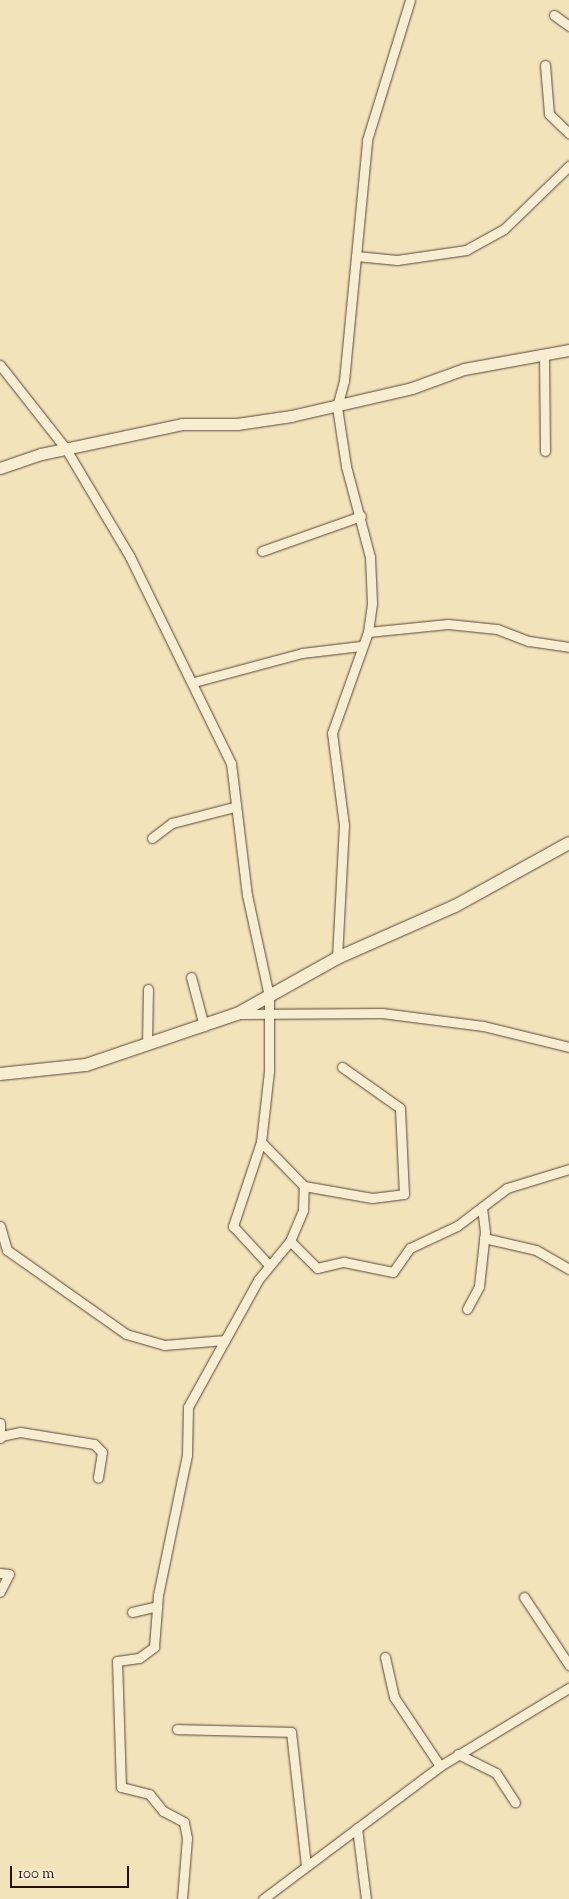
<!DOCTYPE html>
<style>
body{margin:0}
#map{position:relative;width:569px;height:1899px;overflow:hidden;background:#f2e3bb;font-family:"Sorts Mill Goudy",serif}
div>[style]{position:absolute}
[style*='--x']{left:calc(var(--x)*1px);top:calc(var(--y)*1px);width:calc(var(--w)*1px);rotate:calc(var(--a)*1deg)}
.roads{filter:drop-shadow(0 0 1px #584637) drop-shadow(0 0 1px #584637)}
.minor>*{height:9px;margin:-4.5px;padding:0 4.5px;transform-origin:4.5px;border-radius:4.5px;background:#f7edd3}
.tertiary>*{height:11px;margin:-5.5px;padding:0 5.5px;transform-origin:5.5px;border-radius:5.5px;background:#f7edd3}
.secondary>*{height:12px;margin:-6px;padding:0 6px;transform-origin:6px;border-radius:6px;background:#f7edd3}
span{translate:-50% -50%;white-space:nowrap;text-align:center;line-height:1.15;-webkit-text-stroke:4.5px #f7edd3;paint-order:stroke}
.scale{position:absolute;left:10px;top:1866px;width:119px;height:22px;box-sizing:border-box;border:2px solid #24110b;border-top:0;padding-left:6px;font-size:15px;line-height:18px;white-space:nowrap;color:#24110b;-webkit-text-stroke:4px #f7edd3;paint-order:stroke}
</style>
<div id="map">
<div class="roads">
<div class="minor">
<div style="--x:554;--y:15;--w:19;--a:36"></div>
<div style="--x:545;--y:65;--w:49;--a:85.3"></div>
<div style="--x:549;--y:114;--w:28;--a:44"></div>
<div style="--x:356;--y:256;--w:41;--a:5.6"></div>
<div style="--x:397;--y:260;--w:70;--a:-8.2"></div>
<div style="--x:466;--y:250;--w:43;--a:-28.9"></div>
<div style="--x:504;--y:229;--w:91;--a:-44.1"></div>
<div style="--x:544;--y:355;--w:96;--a:89.4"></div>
<div style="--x:0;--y:365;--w:107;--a:51.8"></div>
<div style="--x:66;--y:449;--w:126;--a:59.3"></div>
<div style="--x:130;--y:557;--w:229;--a:63.9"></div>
<div style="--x:231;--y:763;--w:133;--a:83.1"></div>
<div style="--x:247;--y:895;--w:103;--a:77.7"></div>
<div style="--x:269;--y:996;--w:75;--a:90"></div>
<div style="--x:269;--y:1071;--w:71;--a:96.4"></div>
<div style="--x:261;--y:1142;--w:89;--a:108.4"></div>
<div style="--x:233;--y:1226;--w:53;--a:47.3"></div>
<div style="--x:262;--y:551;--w:105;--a:-19.5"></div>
<div style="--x:368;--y:632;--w:80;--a:-5.7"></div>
<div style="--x:448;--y:624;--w:49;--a:5.8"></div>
<div style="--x:497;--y:629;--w:34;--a:21"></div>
<div style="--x:529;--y:641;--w:40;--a:8.5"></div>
<div style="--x:194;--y:682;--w:112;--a:-15"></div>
<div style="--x:302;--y:653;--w:59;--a:-6.8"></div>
<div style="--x:152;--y:838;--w:25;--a:-37"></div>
<div style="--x:172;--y:823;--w:64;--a:-14.5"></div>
<div style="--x:337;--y:958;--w:133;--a:-87"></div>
<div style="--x:344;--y:825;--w:93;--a:-97.4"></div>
<div style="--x:332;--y:733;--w:107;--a:-70.4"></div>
<div style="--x:368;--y:632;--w:29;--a:-82"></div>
<div style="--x:372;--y:603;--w:46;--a:-92.5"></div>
<div style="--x:370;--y:557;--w:94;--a:-104.8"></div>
<div style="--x:346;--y:466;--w:60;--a:-98.7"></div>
<div style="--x:337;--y:407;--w:27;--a:-75"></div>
<div style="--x:344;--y:381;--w:242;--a:-84.5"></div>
<div style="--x:367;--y:140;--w:146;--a:-72.9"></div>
<div style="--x:191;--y:977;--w:51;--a:75.1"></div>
<div style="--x:240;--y:1014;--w:142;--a:-0.4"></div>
<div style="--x:382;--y:1013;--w:102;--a:7.3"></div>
<div style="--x:483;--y:1026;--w:89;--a:13.7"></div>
<div style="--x:147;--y:1045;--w:56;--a:-89"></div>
<div style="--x:261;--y:1142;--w:62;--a:45.7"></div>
<div style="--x:304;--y:1186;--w:69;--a:10"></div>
<div style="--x:372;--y:1198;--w:32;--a:-7"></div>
<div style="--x:404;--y:1194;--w:86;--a:-92.7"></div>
<div style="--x:400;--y:1108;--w:71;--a:-144.7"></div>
<div style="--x:0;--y:1226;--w:25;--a:74"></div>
<div style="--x:7;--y:1250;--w:146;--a:35.2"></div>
<div style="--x:126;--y:1334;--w:40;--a:16"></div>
<div style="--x:164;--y:1345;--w:61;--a:-4.7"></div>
<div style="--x:484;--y:1238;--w:53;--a:13"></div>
<div style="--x:536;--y:1250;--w:38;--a:30"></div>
<div style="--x:290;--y:1241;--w:38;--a:45"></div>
<div style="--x:317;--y:1268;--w:28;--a:-13"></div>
<div style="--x:344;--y:1262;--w:50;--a:11.5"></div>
<div style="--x:393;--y:1272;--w:29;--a:-55"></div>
<div style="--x:410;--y:1248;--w:52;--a:-25.1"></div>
<div style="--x:457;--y:1226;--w:63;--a:-37.2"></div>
<div style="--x:507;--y:1188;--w:65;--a:-17"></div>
<div style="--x:467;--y:1309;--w:26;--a:-62"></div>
<div style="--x:479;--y:1286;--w:54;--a:-83.7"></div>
<div style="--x:485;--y:1232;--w:25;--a:-97"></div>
<div style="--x:0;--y:1423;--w:15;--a:90"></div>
<div style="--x:1;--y:1436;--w:19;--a:-12"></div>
<div style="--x:20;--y:1432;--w:75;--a:9.2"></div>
<div style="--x:94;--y:1444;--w:11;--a:45"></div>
<div style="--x:102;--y:1452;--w:26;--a:99"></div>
<div style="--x:0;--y:1573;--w:9;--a:6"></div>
<div style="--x:9;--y:1574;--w:20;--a:117"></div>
<div style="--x:524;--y:1597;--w:82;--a:56.5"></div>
<div style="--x:132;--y:1612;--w:26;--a:-13"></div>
<div style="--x:385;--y:1657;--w:41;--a:77.3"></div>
<div style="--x:394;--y:1697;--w:83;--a:56.3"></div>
<div style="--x:177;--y:1729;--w:114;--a:1.5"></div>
<div style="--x:291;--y:1732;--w:135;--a:83.6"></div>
<div style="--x:458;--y:1754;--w:42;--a:26.6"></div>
<div style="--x:496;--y:1773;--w:35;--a:57"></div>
<div style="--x:357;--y:1828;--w:72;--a:82.8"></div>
<div style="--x:182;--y:1899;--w:61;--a:-85.3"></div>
<div style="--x:187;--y:1838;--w:16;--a:-101"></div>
<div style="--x:184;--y:1822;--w:24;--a:-152"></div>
<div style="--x:163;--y:1811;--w:22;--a:-129"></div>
<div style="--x:149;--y:1794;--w:29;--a:-166"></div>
<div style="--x:121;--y:1787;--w:126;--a:-91.8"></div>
<div style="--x:117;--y:1661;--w:22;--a:-8"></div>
<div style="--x:139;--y:1658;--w:19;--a:-36"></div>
<div style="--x:154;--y:1647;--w:52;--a:-85.6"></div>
<div style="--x:158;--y:1595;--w:143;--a:-78.3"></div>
<div style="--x:187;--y:1455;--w:48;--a:-88.8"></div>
<div style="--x:188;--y:1407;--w:145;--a:-61.1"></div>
<div style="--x:258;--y:1280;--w:50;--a:-50.6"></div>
<div style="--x:290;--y:1241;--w:34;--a:-67"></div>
<div style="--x:303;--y:1210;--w:24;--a:-88"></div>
<div style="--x:263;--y:1899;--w:221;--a:-36.9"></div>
<div style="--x:440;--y:1766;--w:151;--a:-31.2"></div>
</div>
<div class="tertiary">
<div style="--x:0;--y:468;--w:43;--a:-18.9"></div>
<div style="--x:41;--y:454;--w:144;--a:-12"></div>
<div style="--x:182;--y:424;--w:55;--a:0"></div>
<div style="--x:237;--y:424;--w:55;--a:-8.4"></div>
<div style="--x:291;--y:416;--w:124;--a:-13"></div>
<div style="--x:412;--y:388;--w:55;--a:-20.1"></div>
<div style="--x:464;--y:369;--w:107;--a:-10.3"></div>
</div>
<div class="secondary">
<div style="--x:0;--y:1074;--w:86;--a:-6"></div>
<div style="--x:86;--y:1065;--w:159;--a:-18.7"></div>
<div style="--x:237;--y:1014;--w:115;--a:-29.2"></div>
<div style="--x:337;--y:958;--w:129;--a:-23.8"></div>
<div style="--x:455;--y:906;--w:130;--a:-28.9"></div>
</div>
</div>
<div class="scale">100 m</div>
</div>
